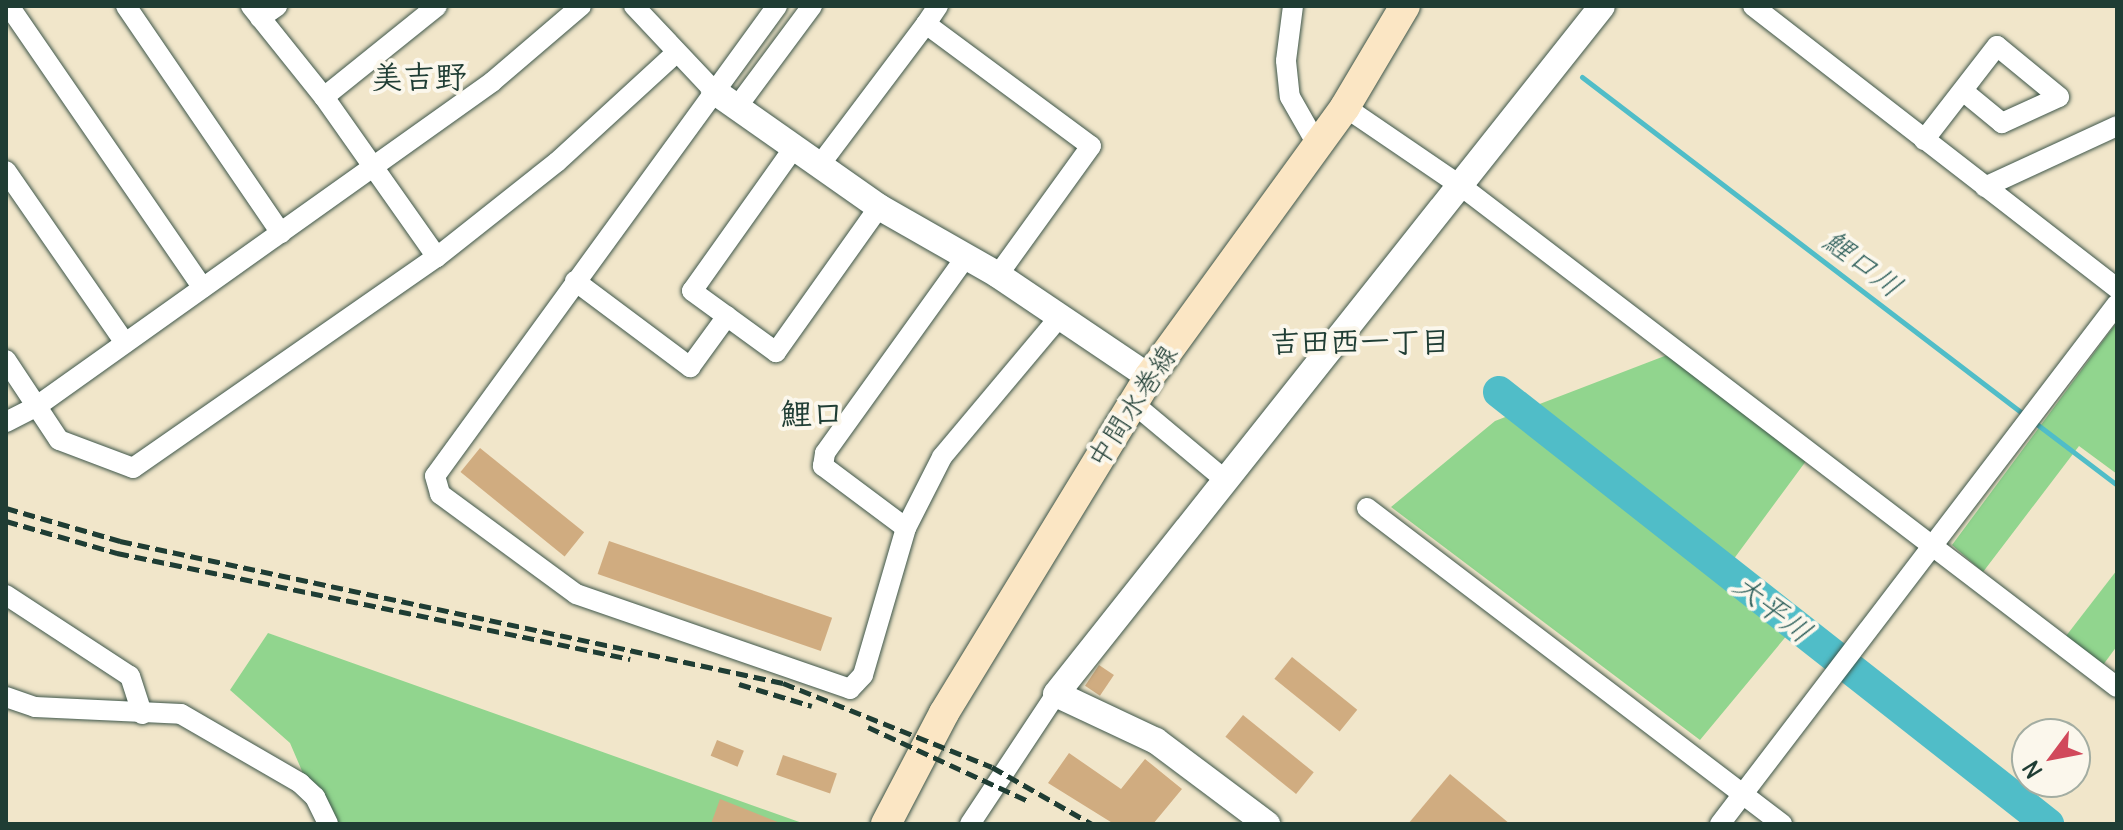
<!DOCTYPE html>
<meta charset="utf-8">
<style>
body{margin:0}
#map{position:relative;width:2123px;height:830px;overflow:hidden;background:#f1e6ca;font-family:Delius,"Klee One",sans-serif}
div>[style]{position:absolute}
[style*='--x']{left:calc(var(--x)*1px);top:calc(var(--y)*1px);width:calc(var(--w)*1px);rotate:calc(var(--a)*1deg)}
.green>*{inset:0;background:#91d58e}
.stream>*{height:5px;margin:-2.5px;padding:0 2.5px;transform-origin:2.5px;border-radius:2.5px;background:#50bdc8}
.river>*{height:32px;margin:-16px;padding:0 16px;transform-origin:16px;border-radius:16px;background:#50bdc8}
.building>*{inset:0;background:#d0ac80;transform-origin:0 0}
.roads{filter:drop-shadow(0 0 2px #3e564a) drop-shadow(0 0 2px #3e564a)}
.minor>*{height:20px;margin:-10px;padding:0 10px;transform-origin:10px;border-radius:10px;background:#fff}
.tertiary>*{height:26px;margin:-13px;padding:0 13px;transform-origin:13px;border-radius:13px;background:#fff}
.secondary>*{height:30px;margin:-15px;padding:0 15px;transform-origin:15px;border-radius:15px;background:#fbe6c4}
.rail>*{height:5px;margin-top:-2.5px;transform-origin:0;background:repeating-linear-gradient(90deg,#1f3d34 0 12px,transparent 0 18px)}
span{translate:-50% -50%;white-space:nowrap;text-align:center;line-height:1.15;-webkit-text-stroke:8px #fbf7ec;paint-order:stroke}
.street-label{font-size:28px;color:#1f3d34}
.water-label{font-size:30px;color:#2b5d59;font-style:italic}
.neighbourhood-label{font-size:30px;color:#1f3d34;font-weight:700}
.quarter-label{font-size:32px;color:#1f3d34;font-weight:700}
.frame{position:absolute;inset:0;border:8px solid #1f3d34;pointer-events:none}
.north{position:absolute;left:2011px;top:718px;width:80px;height:80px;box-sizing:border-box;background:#fbf7ec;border:2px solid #a3ada2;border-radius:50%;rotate:238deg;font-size:22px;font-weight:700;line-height:32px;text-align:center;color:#1f3d34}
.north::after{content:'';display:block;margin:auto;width:28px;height:36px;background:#d1495b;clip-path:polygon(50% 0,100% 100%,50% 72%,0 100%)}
</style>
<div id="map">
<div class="green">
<div style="clip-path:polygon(2117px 322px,2117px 474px,2079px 446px,1983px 572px,1952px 545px)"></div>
<div style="clip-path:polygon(1675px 352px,1809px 457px,1719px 579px,1788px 634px,1700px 740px,1391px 507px,1495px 421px)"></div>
<div style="clip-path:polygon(2117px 570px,2117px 646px,2103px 665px,2066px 636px)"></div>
<div style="clip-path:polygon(268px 633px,805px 824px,319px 824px,317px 806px,290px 743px,230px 690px)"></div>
</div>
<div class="stream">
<div style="--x:1582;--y:77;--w:559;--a:37.36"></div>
<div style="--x:2034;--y:422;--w:104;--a:37.2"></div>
</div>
<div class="river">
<div style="--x:1499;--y:392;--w:699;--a:38.2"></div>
</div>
<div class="building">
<div style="left:480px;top:448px;width:134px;height:31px;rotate:39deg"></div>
<div style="left:609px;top:541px;width:236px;height:35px;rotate:19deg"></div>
<div style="left:1292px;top:657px;width:84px;height:28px;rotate:39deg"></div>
<div style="left:1099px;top:665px;width:18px;height:25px;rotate:34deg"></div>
<div style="left:1243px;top:715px;width:91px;height:28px;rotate:39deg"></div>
<div style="left:717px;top:740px;width:29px;height:17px;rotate:22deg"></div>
<div style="clip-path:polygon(1069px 753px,1121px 789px,1145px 759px,1182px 789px,1153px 824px,1114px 824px,1048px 783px)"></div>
<div style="left:783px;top:755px;width:57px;height:21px;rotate:19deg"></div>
<div style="clip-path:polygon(1450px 774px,1510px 824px,1408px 824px)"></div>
<div style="clip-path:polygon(720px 799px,780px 823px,780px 824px,711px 824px)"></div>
</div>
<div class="roads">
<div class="minor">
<div style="--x:9;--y:6;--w:342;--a:55.5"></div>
<div style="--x:126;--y:6;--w:275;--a:55.7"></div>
<div style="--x:251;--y:6;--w:117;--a:51.3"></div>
<div style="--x:324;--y:97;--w:196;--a:54.8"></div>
<div style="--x:634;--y:6;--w:117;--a:46.7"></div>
<div style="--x:777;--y:6;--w:581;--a:126.04"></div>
<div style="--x:435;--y:476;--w:19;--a:74"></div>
<div style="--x:440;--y:494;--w:169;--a:36.3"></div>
<div style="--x:576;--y:594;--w:290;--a:19.1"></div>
<div style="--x:850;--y:689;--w:19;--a:-47"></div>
<div style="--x:863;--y:675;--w:153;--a:-73.7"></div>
<div style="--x:906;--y:528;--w:80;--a:-63.1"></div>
<div style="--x:942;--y:457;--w:185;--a:-50"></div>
<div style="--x:938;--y:6;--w:22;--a:124"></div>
<div style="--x:926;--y:24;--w:205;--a:36.5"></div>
<div style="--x:1091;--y:146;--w:159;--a:125.8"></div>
<div style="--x:1293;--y:6;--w:55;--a:97.3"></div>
<div style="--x:1286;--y:61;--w:36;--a:84"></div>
<div style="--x:1290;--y:97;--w:56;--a:60.3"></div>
<div style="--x:1753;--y:6;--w:460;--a:37.8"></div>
<div style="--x:260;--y:18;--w:21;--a:-35"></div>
<div style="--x:324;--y:97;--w:145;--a:-38.8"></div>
<div style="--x:737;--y:107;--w:126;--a:-53.4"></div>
<div style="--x:1345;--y:107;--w:140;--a:34.3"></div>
<div style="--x:1461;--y:186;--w:825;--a:37.37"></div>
<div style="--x:1924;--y:140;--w:119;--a:-52.2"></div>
<div style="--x:1997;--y:46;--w:80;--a:39.4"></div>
<div style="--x:2059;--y:97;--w:63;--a:155.5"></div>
<div style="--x:2002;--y:123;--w:50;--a:-140.6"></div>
<div style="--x:793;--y:149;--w:174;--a:125.4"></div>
<div style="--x:692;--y:291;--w:104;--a:36"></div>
<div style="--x:776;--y:352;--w:178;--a:-54.6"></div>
<div style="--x:819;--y:166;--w:178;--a:-53"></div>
<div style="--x:6;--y:171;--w:209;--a:55.3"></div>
<div style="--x:1985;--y:187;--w:145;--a:-24.8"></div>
<div style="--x:575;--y:281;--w:144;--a:36.8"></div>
<div style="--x:690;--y:367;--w:63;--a:-54"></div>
<div style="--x:6;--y:360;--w:96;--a:56.5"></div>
<div style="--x:59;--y:440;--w:79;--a:20.7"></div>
<div style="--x:133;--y:468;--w:370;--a:-34.8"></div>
<div style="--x:437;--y:257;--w:153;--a:-38.4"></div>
<div style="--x:557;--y:162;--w:160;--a:-42.5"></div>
<div style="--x:1133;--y:403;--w:120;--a:39.9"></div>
<div style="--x:6;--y:422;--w:35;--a:-27"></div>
<div style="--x:37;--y:406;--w:559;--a:-35.45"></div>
<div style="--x:492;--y:82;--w:117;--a:-40.5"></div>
<div style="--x:1367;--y:508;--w:522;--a:37.29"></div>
<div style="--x:906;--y:528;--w:104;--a:-143.2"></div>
<div style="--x:823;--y:466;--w:13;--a:-81"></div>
<div style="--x:825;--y:453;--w:241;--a:-54.3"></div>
<div style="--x:6;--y:595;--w:148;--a:33.2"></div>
<div style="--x:130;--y:676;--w:40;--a:72"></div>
<div style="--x:6;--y:697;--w:31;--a:19"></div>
<div style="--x:35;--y:707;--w:146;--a:2.7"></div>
<div style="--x:181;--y:714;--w:138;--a:30.1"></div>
<div style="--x:300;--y:783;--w:21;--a:43"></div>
<div style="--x:315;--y:797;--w:30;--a:64"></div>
<div style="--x:970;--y:824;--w:156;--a:-56.5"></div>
<div style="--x:1720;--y:824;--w:654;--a:-52.64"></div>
</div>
<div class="tertiary">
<div style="--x:714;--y:91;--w:202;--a:35.1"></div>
<div style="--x:879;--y:207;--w:137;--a:29.7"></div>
<div style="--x:998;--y:275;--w:182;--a:34"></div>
<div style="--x:1267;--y:824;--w:139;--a:-143.2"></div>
<div style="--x:1156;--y:741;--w:110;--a:-154.8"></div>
<div style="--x:1056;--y:694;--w:878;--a:-51.56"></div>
</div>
<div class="secondary">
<div style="--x:886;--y:824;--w:125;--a:-62.4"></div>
<div style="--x:944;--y:713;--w:394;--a:-58.6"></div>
<div style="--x:1149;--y:377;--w:334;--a:-54"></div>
<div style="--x:1345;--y:107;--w:117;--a:-59.3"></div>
</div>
</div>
<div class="rail">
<div style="--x:6;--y:508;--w:119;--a:16.1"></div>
<div style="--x:120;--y:541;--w:678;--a:12.09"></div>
<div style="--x:783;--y:683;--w:225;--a:21.9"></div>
<div style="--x:992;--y:767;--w:115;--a:29.7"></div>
<div style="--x:6;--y:521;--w:116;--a:16.1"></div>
<div style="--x:117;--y:553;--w:524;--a:11.67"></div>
<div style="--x:739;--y:684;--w:76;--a:16.8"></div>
<div style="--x:868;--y:727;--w:176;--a:24.8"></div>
</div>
<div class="street-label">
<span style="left:1132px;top:406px;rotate:-57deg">中間水巻線</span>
</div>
<div class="water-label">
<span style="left:1863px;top:263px;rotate:37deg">鯉口川</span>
<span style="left:1773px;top:608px;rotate:38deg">大平川</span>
</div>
<div class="neighbourhood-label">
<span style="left:1360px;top:341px">吉田西一丁目</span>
</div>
<div class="quarter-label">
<span style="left:419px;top:77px">美吉野</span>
<span style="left:812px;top:414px">鯉口</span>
</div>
<div class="frame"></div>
<div class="north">N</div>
</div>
